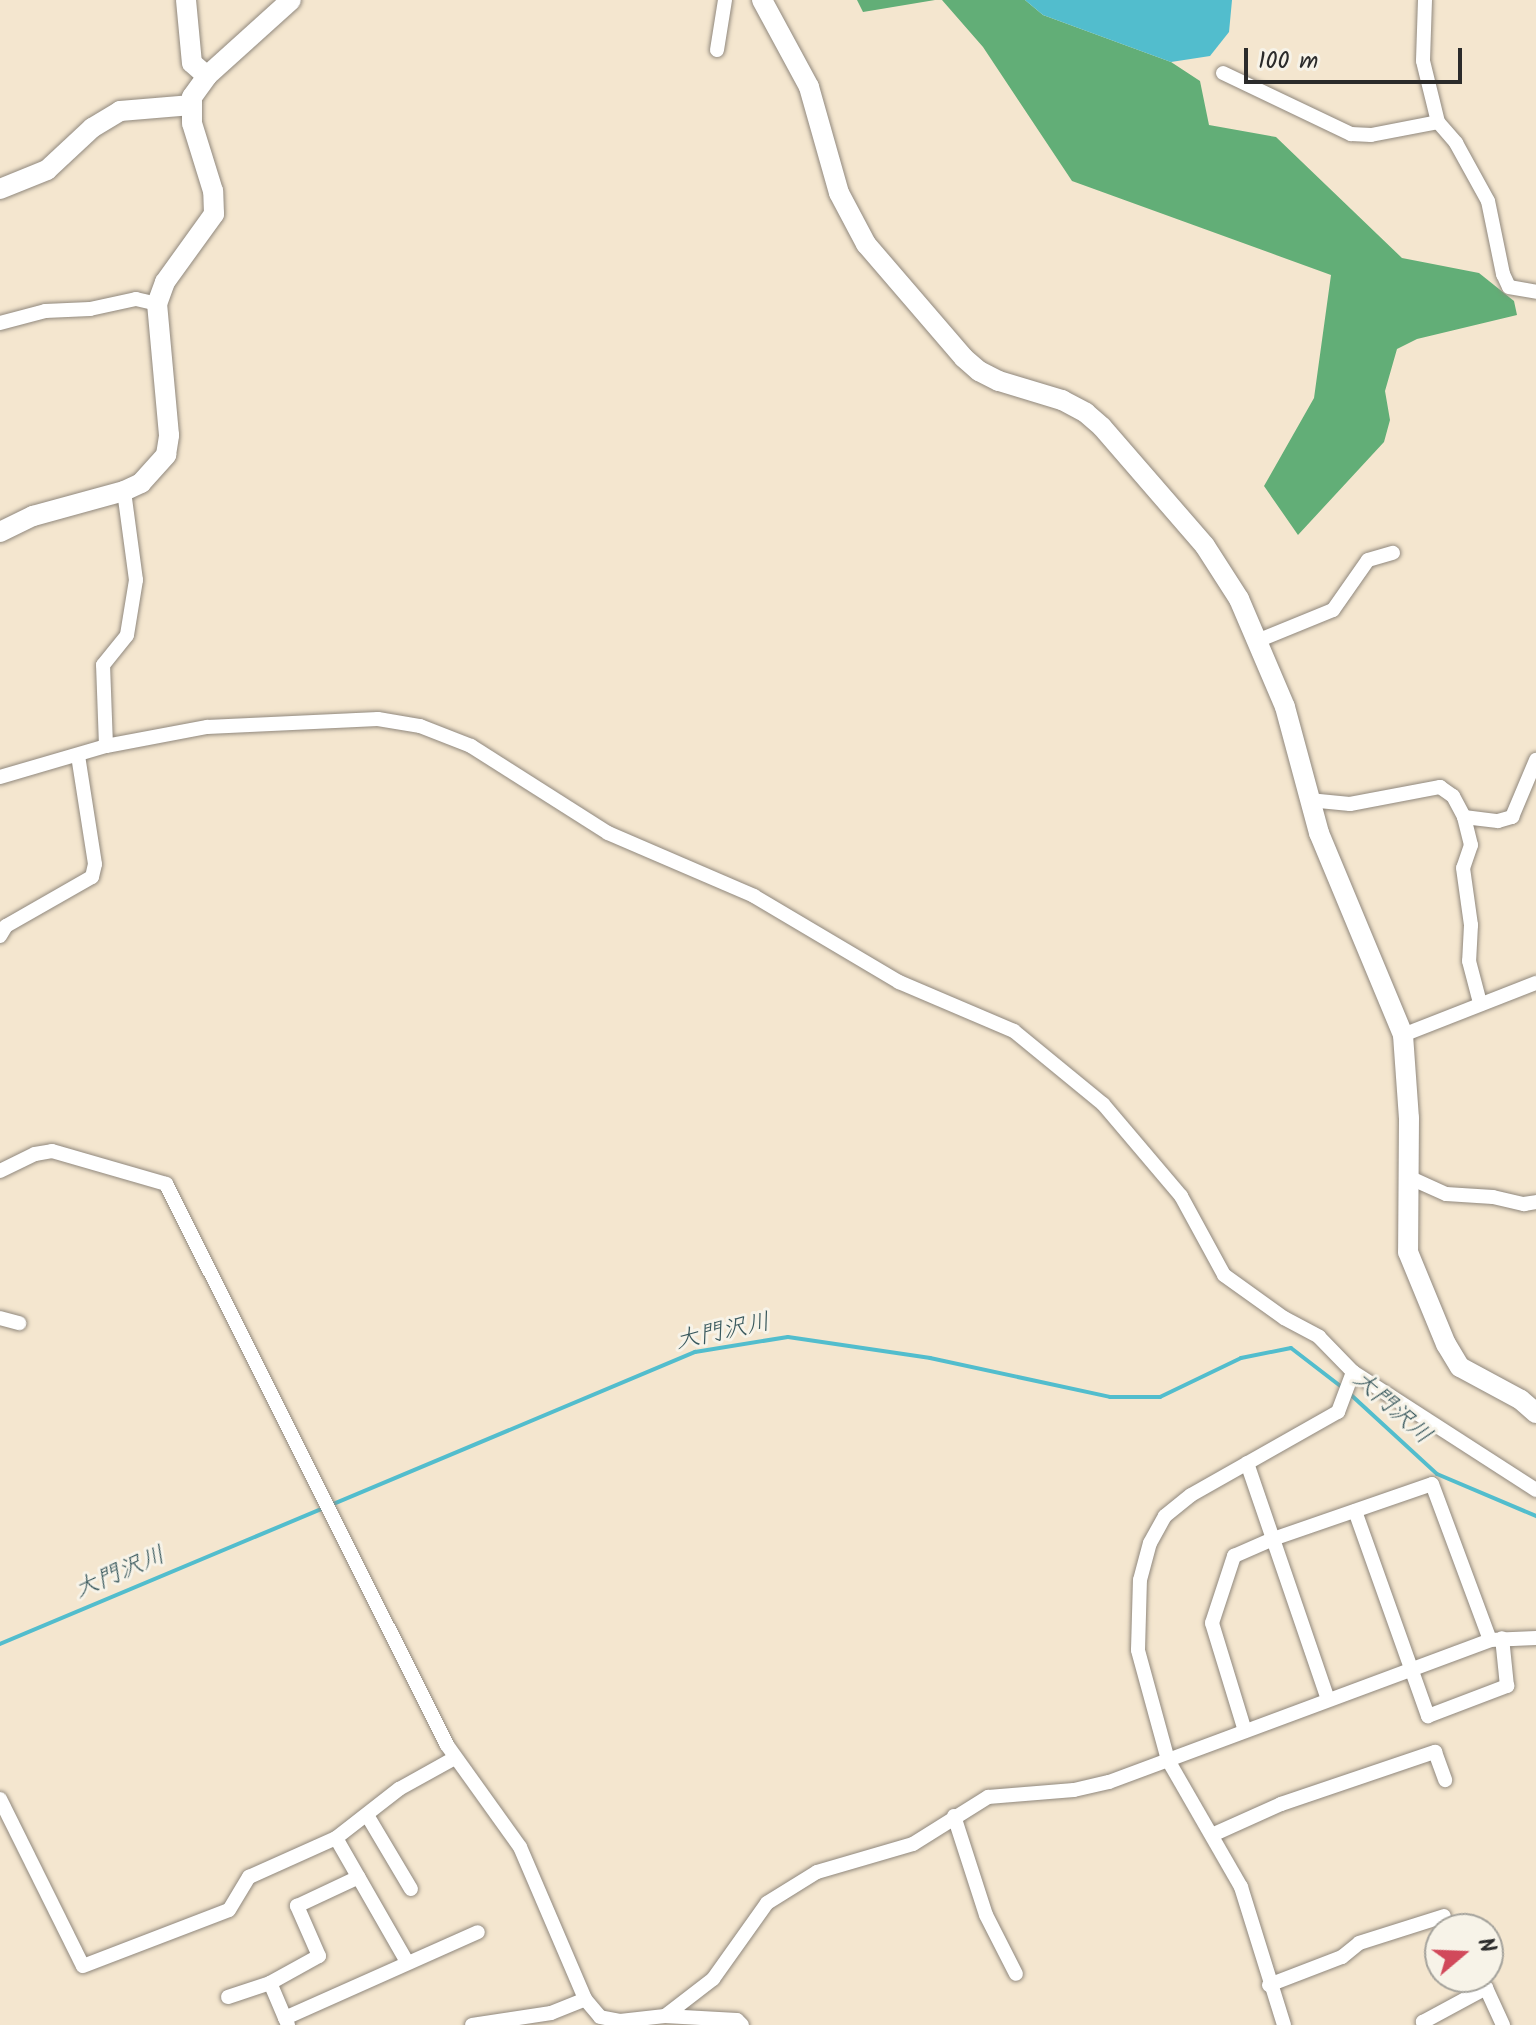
<!DOCTYPE html>
<meta charset="utf-8">
<style>
body{margin:0}
#map{position:relative;width:1536px;height:2025px;overflow:hidden;background:#f4e6cf;font-family:Kalam,"Klee One",sans-serif}
div>[style]{position:absolute}
[style*='--x']{left:calc(var(--x)*1px);top:calc(var(--y)*1px);width:calc(var(--w)*1px);rotate:calc(var(--a)*1deg)}
.forest>*{inset:0;background:#62ae77}
.water>*{inset:0;background:#52bdcd}
.stream>*{height:4px;margin:-2px;padding:0 2px;transform-origin:2px;border-radius:2px;background:#52bdcd}
.roads{filter:drop-shadow(0 0 2px #90887d) drop-shadow(0 0 2px #90887d)}
.street>*{height:14px;margin:-7px;padding:0 7px;transform-origin:7px;border-radius:7px;background:#fff}
.secondary>*{height:20px;margin:-10px;padding:0 10px;transform-origin:10px;border-radius:10px;background:#fff}
span{translate:-50% -50%;white-space:nowrap;text-align:center;line-height:1.15;-webkit-text-stroke:6px #f7f3e8;paint-order:stroke}
.water-label{font-size:24px;color:#37575c;font-style:italic}
.north{position:absolute;left:1424px;top:1913px;width:80px;height:80px;box-sizing:border-box;background:#f7f3e8;border:2px solid #a5a39c;border-radius:50%;rotate:71deg;font-size:22px;font-weight:700;line-height:32px;text-align:center;color:#2b2b2b}
.north::after{content:'';display:block;margin:auto;width:28px;height:36px;background:#d1495b;clip-path:polygon(50% 0,100% 100%,50% 72%,0 100%)}
.scale{position:absolute;left:1244px;top:48px;width:218px;height:36px;box-sizing:border-box;border:4px solid #2b2b2b;border-top:0;padding-left:10px;font-size:24px;line-height:28px;white-space:nowrap;color:#2b2b2b;-webkit-text-stroke:6px #f7f3e8;paint-order:stroke}
</style>
<div id="map">
<div class="forest">
<div style="clip-path:polygon(857px 0,935px 0,863px 12px)"></div>
<div style="clip-path:polygon(942px 0,1025px 0,1043px 15px,1171px 62px,1200px 81px,1209px 125px,1276px 137px,1402px 258px,1479px 273px,1514px 301px,1517px 315px,1417px 339px,1397px 349px,1385px 391px,1390px 420px,1384px 442px,1298px 535px,1264px 486px,1314px 398px,1331px 275px,1072px 181px,983px 47px)"></div>
</div>
<div class="water">
<div style="clip-path:polygon(1025px 0,1232px 0,1229px 32px,1210px 56px,1171px 62px,1043px 15px)"></div>
</div>
<div class="stream">
<div style="--x:1350;--y:1394;--w:118;--a:42.6"></div>
<div style="--x:1437;--y:1474;--w:108;--a:23"></div>
<div style="--x:0;--y:1644;--w:754;--a:-22.79"></div>
<div style="--x:695;--y:1352;--w:94;--a:-9.2"></div>
<div style="--x:788;--y:1337;--w:144;--a:8.4"></div>
<div style="--x:930;--y:1358;--w:184;--a:12.2"></div>
<div style="--x:1110;--y:1397;--w:50;--a:0"></div>
<div style="--x:1160;--y:1397;--w:90;--a:-25.7"></div>
<div style="--x:1241;--y:1358;--w:51;--a:-11.3"></div>
<div style="--x:1291;--y:1348;--w:66;--a:37.6"></div>
</div>
<div class="roads">
<div class="street">
<div style="--x:1425;--y:0;--w:61;--a:91.9"></div>
<div style="--x:1423;--y:61;--w:63;--a:76.2"></div>
<div style="--x:1438;--y:122;--w:28;--a:49"></div>
<div style="--x:1456;--y:143;--w:66;--a:61.1"></div>
<div style="--x:1488;--y:201;--w:75;--a:78.4"></div>
<div style="--x:1503;--y:274;--w:14;--a:65"></div>
<div style="--x:1509;--y:287;--w:27;--a:10"></div>
<div style="--x:717;--y:50;--w:51;--a:-80.9"></div>
<div style="--x:1223;--y:73;--w:142;--a:25.5"></div>
<div style="--x:1351;--y:134;--w:20;--a:3"></div>
<div style="--x:1371;--y:135;--w:68;--a:-11"></div>
<div style="--x:0;--y:323;--w:47;--a:-14.9"></div>
<div style="--x:45;--y:311;--w:45;--a:-2.5"></div>
<div style="--x:90;--y:309;--w:47;--a:-12.3"></div>
<div style="--x:136;--y:299;--w:22;--a:13"></div>
<div style="--x:1257;--y:641;--w:82;--a:-22.2"></div>
<div style="--x:1333;--y:610;--w:61;--a:-55"></div>
<div style="--x:1368;--y:560;--w:26;--a:-16"></div>
<div style="--x:106;--y:746;--w:81;--a:-92.1"></div>
<div style="--x:103;--y:665;--w:38;--a:-51"></div>
<div style="--x:127;--y:635;--w:56;--a:-80.7"></div>
<div style="--x:136;--y:580;--w:90;--a:-97.7"></div>
<div style="--x:0;--y:777;--w:110;--a:-16.3"></div>
<div style="--x:106;--y:746;--w:103;--a:-10.7"></div>
<div style="--x:207;--y:727;--w:171;--a:-2.7"></div>
<div style="--x:378;--y:719;--w:43;--a:9.5"></div>
<div style="--x:420;--y:726;--w:55;--a:21.4"></div>
<div style="--x:471;--y:746;--w:162;--a:32.4"></div>
<div style="--x:608;--y:833;--w:159;--a:23.3"></div>
<div style="--x:754;--y:896;--w:169;--a:30.7"></div>
<div style="--x:899;--y:982;--w:125;--a:23.1"></div>
<div style="--x:1014;--y:1031;--w:115;--a:39.4"></div>
<div style="--x:1103;--y:1104;--w:121;--a:49.7"></div>
<div style="--x:1181;--y:1196;--w:90;--a:61.4"></div>
<div style="--x:1224;--y:1275;--w:74;--a:35.6"></div>
<div style="--x:1284;--y:1318;--w:40;--a:28"></div>
<div style="--x:1319;--y:1337;--w:49;--a:45.8"></div>
<div style="--x:1353;--y:1372;--w:218;--a:32.8"></div>
<div style="--x:1309;--y:800;--w:41;--a:5.6"></div>
<div style="--x:1350;--y:804;--w:92;--a:-10.7"></div>
<div style="--x:1440;--y:787;--w:16;--a:35"></div>
<div style="--x:1453;--y:796;--w:24;--a:62"></div>
<div style="--x:1464;--y:817;--w:34;--a:7"></div>
<div style="--x:1498;--y:821;--w:15;--a:-16"></div>
<div style="--x:1512;--y:817;--w:62;--a:-67.2"></div>
<div style="--x:1464;--y:817;--w:29;--a:76"></div>
<div style="--x:1471;--y:845;--w:24;--a:109"></div>
<div style="--x:1463;--y:868;--w:58;--a:82"></div>
<div style="--x:1471;--y:925;--w:36;--a:93"></div>
<div style="--x:1469;--y:961;--w:43;--a:75.3"></div>
<div style="--x:0;--y:936;--w:12;--a:-59"></div>
<div style="--x:6;--y:926;--w:99;--a:-29.7"></div>
<div style="--x:92;--y:877;--w:13;--a:-77"></div>
<div style="--x:95;--y:864;--w:110;--a:-98.9"></div>
<div style="--x:1403;--y:1035;--w:143;--a:-21.4"></div>
<div style="--x:0;--y:1171;--w:39;--a:-26"></div>
<div style="--x:35;--y:1154;--w:17;--a:-10"></div>
<div style="--x:52;--y:1151;--w:119;--a:16.1"></div>
<div style="--x:166;--y:1184;--w:627;--a:63.39"></div>
<div style="--x:447;--y:1745;--w:125;--a:54.4"></div>
<div style="--x:520;--y:1847;--w:165;--a:66.8"></div>
<div style="--x:585;--y:1999;--w:23;--a:50"></div>
<div style="--x:600;--y:2017;--w:20;--a:11"></div>
<div style="--x:620;--y:2021;--w:45;--a:-6.3"></div>
<div style="--x:665;--y:2016;--w:72;--a:3.2"></div>
<div style="--x:737;--y:2020;--w:7;--a:45"></div>
<div style="--x:1406;--y:1176;--w:44;--a:24.2"></div>
<div style="--x:1446;--y:1194;--w:47;--a:3.7"></div>
<div style="--x:1493;--y:1197;--w:32;--a:13"></div>
<div style="--x:1524;--y:1204;--w:12;--a:-9"></div>
<div style="--x:0;--y:1318;--w:20;--a:15"></div>
<div style="--x:1247;--y:1463;--w:250;--a:71.1"></div>
<div style="--x:1355;--y:1511;--w:218;--a:70.4"></div>
<div style="--x:1428;--y:1716;--w:85;--a:-20.8"></div>
<div style="--x:1507;--y:1686;--w:48;--a:-95.9"></div>
<div style="--x:1245;--y:1731;--w:113;--a:-107"></div>
<div style="--x:1212;--y:1623;--w:71;--a:-71.8"></div>
<div style="--x:1234;--y:1556;--w:43;--a:-23.6"></div>
<div style="--x:1273;--y:1539;--w:168;--a:-19.1"></div>
<div style="--x:1432;--y:1484;--w:166;--a:69.6"></div>
<div style="--x:0;--y:1799;--w:186;--a:63.6"></div>
<div style="--x:83;--y:1966;--w:156;--a:-21"></div>
<div style="--x:229;--y:1910;--w:39;--a:-59"></div>
<div style="--x:249;--y:1877;--w:95;--a:-24.1"></div>
<div style="--x:336;--y:1838;--w:80;--a:-37.9"></div>
<div style="--x:399;--y:1789;--w:64;--a:-29"></div>
<div style="--x:367;--y:1815;--w:86;--a:59.3"></div>
<div style="--x:954;--y:1816;--w:104;--a:72.1"></div>
<div style="--x:986;--y:1915;--w:66;--a:63"></div>
<div style="--x:1212;--y:1835;--w:76;--a:-24.2"></div>
<div style="--x:1281;--y:1804;--w:163;--a:-18.7"></div>
<div style="--x:1435;--y:1752;--w:30;--a:70"></div>
<div style="--x:336;--y:1838;--w:143;--a:60.2"></div>
<div style="--x:1269;--y:1985;--w:78;--a:-21"></div>
<div style="--x:1342;--y:1957;--w:22;--a:-39"></div>
<div style="--x:1359;--y:1943;--w:89;--a:-17.6"></div>
<div style="--x:228;--y:1997;--w:44;--a:-18.4"></div>
<div style="--x:665;--y:2016;--w:61;--a:-37.6"></div>
<div style="--x:713;--y:1979;--w:93;--a:-54.6"></div>
<div style="--x:767;--y:1903;--w:59;--a:-31.8"></div>
<div style="--x:817;--y:1872;--w:100;--a:-16.3"></div>
<div style="--x:913;--y:1844;--w:89;--a:-32.1"></div>
<div style="--x:988;--y:1797;--w:86;--a:-4.7"></div>
<div style="--x:1074;--y:1790;--w:36;--a:-13"></div>
<div style="--x:1109;--y:1782;--w:407;--a:-20.4"></div>
<div style="--x:1490;--y:1640;--w:46;--a:-2.5"></div>
<div style="--x:285;--y:2018;--w:38;--a:-113"></div>
<div style="--x:270;--y:1983;--w:56;--a:-28.9"></div>
<div style="--x:319;--y:1956;--w:55;--a:-113.7"></div>
<div style="--x:297;--y:1906;--w:68;--a:-25.1"></div>
<div style="--x:288;--y:2025;--w:8;--a:-113"></div>
<div style="--x:285;--y:2018;--w:211;--a:-24"></div>
<div style="--x:472;--y:2025;--w:80;--a:-8.6"></div>
<div style="--x:551;--y:2013;--w:37;--a:-22"></div>
<div style="--x:1284;--y:2025;--w:145;--a:-107.3"></div>
<div style="--x:1241;--y:1887;--w:146;--a:-119.9"></div>
<div style="--x:1168;--y:1760;--w:114;--a:-105.3"></div>
<div style="--x:1138;--y:1650;--w:70;--a:-88.4"></div>
<div style="--x:1140;--y:1580;--w:38;--a:-75"></div>
<div style="--x:1150;--y:1543;--w:31;--a:-61"></div>
<div style="--x:1165;--y:1516;--w:33;--a:-39"></div>
<div style="--x:1191;--y:1495;--w:169;--a:-29.5"></div>
<div style="--x:1338;--y:1412;--w:43;--a:-69.4"></div>
<div style="--x:1425;--y:2025;--w:4;--a:-124"></div>
<div style="--x:1423;--y:2022;--w:72;--a:-28.4"></div>
<div style="--x:1486;--y:1988;--w:41;--a:65.3"></div>
</div>
<div class="secondary">
<div style="--x:186;--y:0;--w:63;--a:84.6"></div>
<div style="--x:192;--y:63;--w:20;--a:41"></div>
<div style="--x:762;--y:0;--w:99;--a:61.6"></div>
<div style="--x:809;--y:87;--w:110;--a:74.2"></div>
<div style="--x:839;--y:193;--w:58;--a:62.1"></div>
<div style="--x:866;--y:244;--w:150;--a:49.3"></div>
<div style="--x:964;--y:358;--w:20;--a:41"></div>
<div style="--x:979;--y:371;--w:22;--a:27"></div>
<div style="--x:999;--y:381;--w:66;--a:16.8"></div>
<div style="--x:1062;--y:400;--w:27;--a:28"></div>
<div style="--x:1086;--y:413;--w:21;--a:41"></div>
<div style="--x:1102;--y:427;--w:157;--a:49.1"></div>
<div style="--x:1205;--y:546;--w:63;--a:57.3"></div>
<div style="--x:1239;--y:599;--w:117;--a:66.9"></div>
<div style="--x:1285;--y:707;--w:131;--a:74.9"></div>
<div style="--x:1319;--y:833;--w:219;--a:67.4"></div>
<div style="--x:1403;--y:1035;--w:83;--a:85.9"></div>
<div style="--x:1409;--y:1118;--w:134;--a:90.4"></div>
<div style="--x:1408;--y:1252;--w:100;--a:67.6"></div>
<div style="--x:1446;--y:1344;--w:27;--a:59"></div>
<div style="--x:1460;--y:1367;--w:69;--a:28.4"></div>
<div style="--x:1521;--y:1400;--w:20;--a:41"></div>
<div style="--x:0;--y:189;--w:51;--a:-22"></div>
<div style="--x:47;--y:170;--w:62;--a:-43"></div>
<div style="--x:92;--y:128;--w:33;--a:-31"></div>
<div style="--x:120;--y:111;--w:72;--a:-4.8"></div>
<div style="--x:0;--y:532;--w:37;--a:-26"></div>
<div style="--x:33;--y:516;--w:94;--a:-15.4"></div>
<div style="--x:124;--y:491;--w:19;--a:-25"></div>
<div style="--x:141;--y:483;--w:38;--a:-48"></div>
<div style="--x:166;--y:455;--w:20;--a:-81"></div>
<div style="--x:169;--y:435;--w:132;--a:-95.2"></div>
<div style="--x:157;--y:304;--w:23;--a:-70"></div>
<div style="--x:165;--y:282;--w:84;--a:-54.2"></div>
<div style="--x:214;--y:214;--w:23;--a:-92"></div>
<div style="--x:213;--y:191;--w:71;--a:-107.2"></div>
<div style="--x:192;--y:123;--w:26;--a:-90"></div>
<div style="--x:192;--y:97;--w:26;--a:-54"></div>
<div style="--x:207;--y:76;--w:113;--a:-42.1"></div>
</div>
</div>
<div class="water-label">
<span style="left:723px;top:1332px;rotate:-12deg">大門沢川</span>
<span style="left:1392px;top:1408px;rotate:42deg">大門沢川</span>
<span style="left:120px;top:1573px;rotate:-23deg">大門沢川</span>
</div>
<div class="north">N</div>
<div class="scale">100 m</div>
</div>
